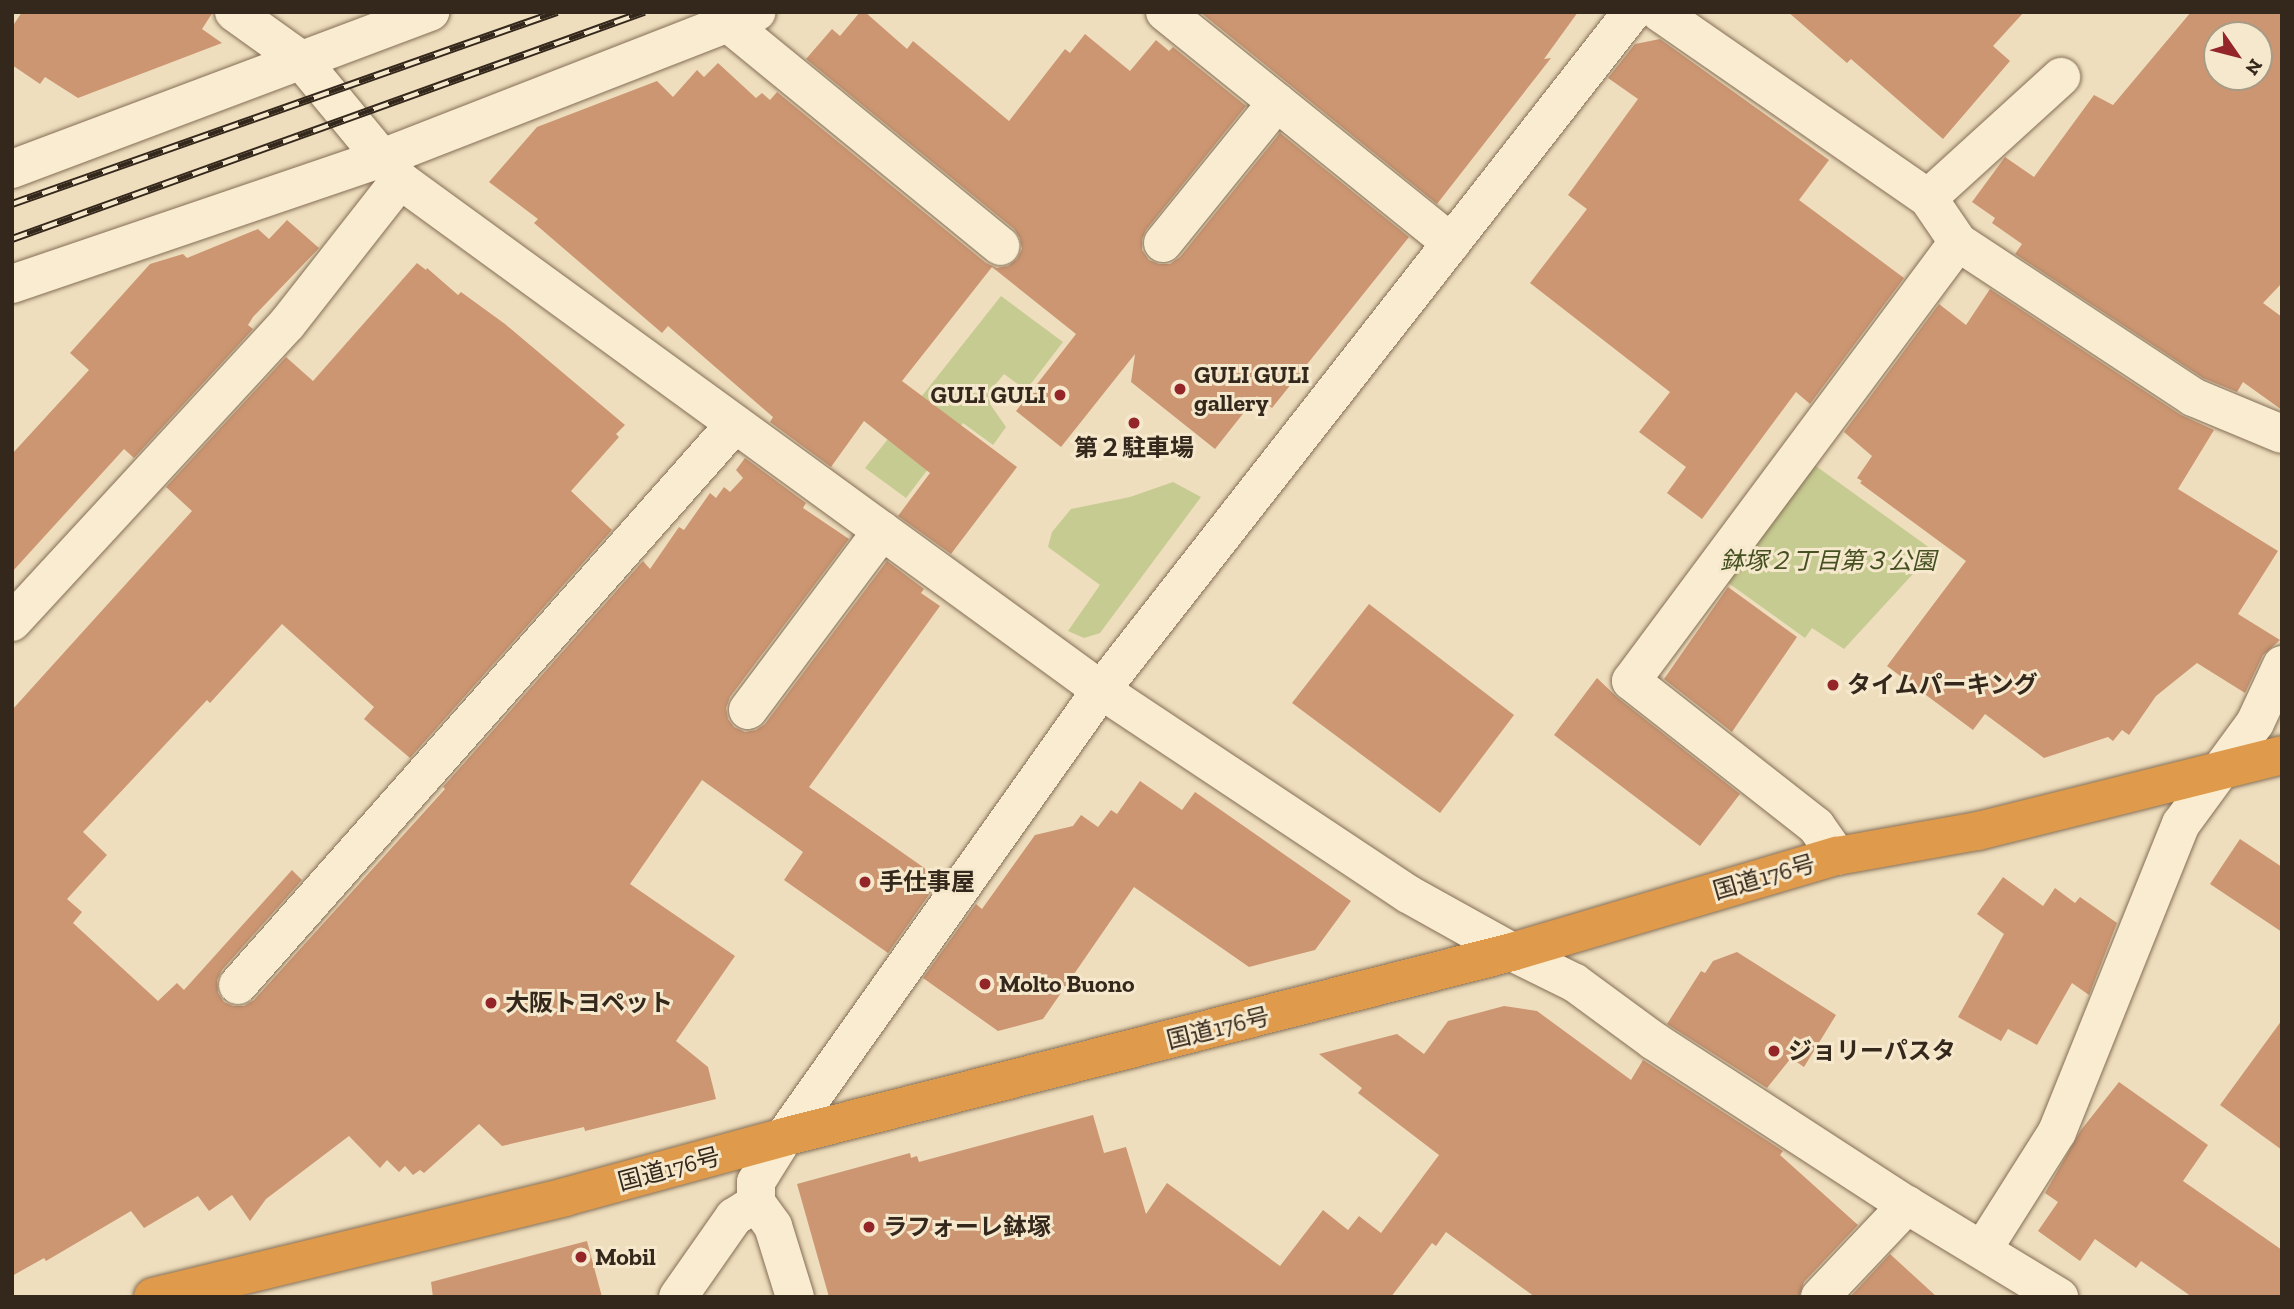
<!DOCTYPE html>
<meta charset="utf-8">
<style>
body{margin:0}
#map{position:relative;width:2294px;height:1309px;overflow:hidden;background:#eedebd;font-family:"Zilla Slab","Noto Sans JP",serif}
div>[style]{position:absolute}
.green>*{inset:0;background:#c6cb91}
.building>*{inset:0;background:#cc9672}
.roads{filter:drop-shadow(0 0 2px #856e56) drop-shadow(0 0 2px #856e56)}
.minor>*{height:38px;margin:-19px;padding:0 19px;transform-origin:19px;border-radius:19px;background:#f9ecd0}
.highway>*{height:38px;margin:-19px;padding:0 19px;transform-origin:19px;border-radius:19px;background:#df9b4b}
.rail>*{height:8px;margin-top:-4px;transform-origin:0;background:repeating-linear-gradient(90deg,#f5e8cc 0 16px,#34271b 0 32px);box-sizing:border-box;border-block:2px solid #34271b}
.dots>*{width:19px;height:19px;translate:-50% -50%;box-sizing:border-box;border:4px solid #f5e8cc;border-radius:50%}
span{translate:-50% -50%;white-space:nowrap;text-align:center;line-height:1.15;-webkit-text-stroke:6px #f5e8cc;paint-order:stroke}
.poi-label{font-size:24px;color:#34271b;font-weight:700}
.left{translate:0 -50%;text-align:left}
.right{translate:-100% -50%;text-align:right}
.park-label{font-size:24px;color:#465121;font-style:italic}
.street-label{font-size:24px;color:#34271b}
.frame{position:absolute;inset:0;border:14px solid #34271b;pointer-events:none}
.north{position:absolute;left:2203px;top:21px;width:70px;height:70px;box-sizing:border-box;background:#f5e8cc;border:2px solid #a89b85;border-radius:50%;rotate:125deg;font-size:19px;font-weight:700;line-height:28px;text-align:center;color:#34271b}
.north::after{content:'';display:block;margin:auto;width:24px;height:32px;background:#942629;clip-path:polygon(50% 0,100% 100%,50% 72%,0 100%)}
</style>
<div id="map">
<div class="green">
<i style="clip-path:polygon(1001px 296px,1063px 342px,1026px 390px,1004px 374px,991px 390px,990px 404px,1006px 427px,993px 445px,963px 423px,906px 498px,865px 468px)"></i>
<i style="clip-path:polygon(1813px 464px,1934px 551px,1844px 649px,1812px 628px,1805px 638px,1727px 582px)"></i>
<i style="clip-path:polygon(1173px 482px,1201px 497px,1100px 633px,1084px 638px,1068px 631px,1100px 585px,1048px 547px,1052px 532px,1071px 509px,1130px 497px)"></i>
</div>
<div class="building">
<i style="clip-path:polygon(22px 12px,213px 12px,202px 29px,222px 43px,78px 98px,45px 77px,40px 84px,12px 65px,12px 27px)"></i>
<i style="clip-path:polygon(860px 12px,865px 12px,907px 49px,913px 41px,1009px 121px,1065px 49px,1070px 53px,1085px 34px,1130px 71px,1156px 40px,1169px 51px,1173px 47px,1246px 106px,1146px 230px,1142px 239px,1142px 250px,1149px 260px,1159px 264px,1170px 264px,1180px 257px,1280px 133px,1409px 237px,1272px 408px,1257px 396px,1215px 449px,1131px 382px,1135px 354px,1061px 447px,1016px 411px,1076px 334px,992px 267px,902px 381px,1017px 467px,951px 554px,898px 516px,930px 473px,864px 421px,831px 467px,770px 422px,773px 417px,668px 326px,662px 333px,534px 223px,538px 219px,489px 182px,537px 127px,657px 81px,673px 97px,697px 70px,704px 77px,718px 63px,756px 98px,762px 93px,770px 100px,777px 92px,986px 263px,997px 268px,1008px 266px,1017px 259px,1022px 249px,1020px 238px,1014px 229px,806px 59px,832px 29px,840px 36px)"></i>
<i style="clip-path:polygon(1200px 12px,1578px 12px,1544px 59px,1551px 58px,1437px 204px)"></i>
<i style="clip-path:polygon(1788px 12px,2024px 12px,1993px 46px,2010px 61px,1943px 139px,1851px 59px,1847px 63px)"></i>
<i style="clip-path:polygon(evenodd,2191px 12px,2282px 12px,2282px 283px,2263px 303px,2282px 317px,2282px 410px,2243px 382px,2237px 392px,2203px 378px,2015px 254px,2022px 244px,1992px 223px,1995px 218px,1972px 202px,2005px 157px,2034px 177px,2094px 95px,2113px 105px,2191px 12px,2217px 35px,2259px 35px,2259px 77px,2217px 77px,2217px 35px)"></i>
<i style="clip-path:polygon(1660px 39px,1829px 160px,1799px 200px,1904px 278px,1810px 404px,1796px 392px,1702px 519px,1667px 493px,1686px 467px,1639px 432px,1670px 392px,1530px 283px,1587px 209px,1568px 195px,1638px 99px,1608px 78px,1635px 44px)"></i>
<i style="clip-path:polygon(287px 220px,319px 248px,253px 317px,248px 325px,253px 329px,134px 458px,124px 449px,12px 572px,12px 454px,89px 370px,70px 353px,150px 264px,183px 254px,187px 258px,258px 229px,269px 239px)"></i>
<i style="clip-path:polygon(417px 263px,426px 270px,427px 268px,458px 295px,461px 292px,505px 324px,625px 425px,616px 434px,619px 437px,571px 491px,612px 530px,410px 758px,364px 719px,374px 707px,282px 624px,210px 703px,207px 700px,83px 832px,107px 855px,67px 899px,82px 912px,73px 923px,158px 1001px,177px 983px,184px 990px,292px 870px,302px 880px,222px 970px,217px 980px,218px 993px,224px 1002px,233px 1006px,244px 1006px,254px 1000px,445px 789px,443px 787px,643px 561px,650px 569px,679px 527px,684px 530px,710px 493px,716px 498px,724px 487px,730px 492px,743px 478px,736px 470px,745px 458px,806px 503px,803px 508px,849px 539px,730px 697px,726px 708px,728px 719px,734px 727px,745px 732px,756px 730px,765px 724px,887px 561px,924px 589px,921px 593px,940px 606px,809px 787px,940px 879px,888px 953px,784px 880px,803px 852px,702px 780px,630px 884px,735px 956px,676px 1041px,708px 1067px,716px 1099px,585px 1131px,584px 1127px,502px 1146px,479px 1124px,424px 1173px,420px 1170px,413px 1175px,405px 1166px,399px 1172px,387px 1160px,380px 1168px,349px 1136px,266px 1199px,250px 1221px,232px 1195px,209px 1211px,198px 1196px,144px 1228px,131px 1211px,46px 1261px,44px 1258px,12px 1276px,12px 710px,192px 511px,166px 487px,286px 357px,313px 381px)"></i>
<i style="clip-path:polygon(1990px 289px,2181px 415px,2214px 430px,2178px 489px,2278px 551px,2238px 614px,2280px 640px,2263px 655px,2245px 693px,2197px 663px,2156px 696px,2129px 735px,2122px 730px,2113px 741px,2108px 737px,2044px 758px,1985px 714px,1973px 730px,1887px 666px,1966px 561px,1860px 483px,1862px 481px,1857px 478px,1872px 456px,1844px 432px,1939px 304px,1966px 325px)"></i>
<i style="clip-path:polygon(1728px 587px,1797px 637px,1732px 732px,1664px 679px)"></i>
<i style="clip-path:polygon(1369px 604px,1514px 715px,1440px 813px,1292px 703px)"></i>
<i style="clip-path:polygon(1597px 678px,1618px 698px,1740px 794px,1700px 846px,1554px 735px)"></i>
<i style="clip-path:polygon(1140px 781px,1182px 810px,1195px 792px,1351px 901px,1315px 950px,1249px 967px,1134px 887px,1043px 1019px,998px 1031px,923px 978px,976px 904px,982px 909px,1035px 835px,1073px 826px,1081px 815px,1098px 827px,1111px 810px,1117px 814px)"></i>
<i style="clip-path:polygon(2240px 839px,2282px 867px,2282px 932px,2210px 884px)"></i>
<i style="clip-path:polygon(2003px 877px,2043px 906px,2055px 888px,2075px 903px,2080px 897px,2117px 923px,2089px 995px,2072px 983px,2037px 1045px,2008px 1029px,2001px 1041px,1958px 1017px,2004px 934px,1977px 914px)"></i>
<i style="clip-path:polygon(1737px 952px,1836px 1015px,1804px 1067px,1791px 1058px,1767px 1088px,1667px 1024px,1701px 971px,1705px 973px,1713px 961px)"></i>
<i style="clip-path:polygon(1504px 1006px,1537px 1011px,1631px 1080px,1643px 1060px,1783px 1151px,1780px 1155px,1858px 1225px,1804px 1282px,1799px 1297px,1535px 1297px,1446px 1232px,1436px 1246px,1432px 1243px,1391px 1297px,829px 1297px,797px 1184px,910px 1153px,911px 1158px,917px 1156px,919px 1162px,1093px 1115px,1104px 1153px,1126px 1147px,1146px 1214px,1167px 1183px,1280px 1266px,1323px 1210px,1348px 1230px,1359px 1216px,1381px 1233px,1439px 1155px,1358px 1093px,1362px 1088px,1319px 1054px,1397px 1034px,1424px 1054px,1448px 1021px)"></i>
<i style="clip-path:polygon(2282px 1020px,2282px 1150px,2220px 1105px)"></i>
<i style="clip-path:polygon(2119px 1082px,2208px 1145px,2183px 1181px,2282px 1250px,2282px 1297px,2192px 1297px,2141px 1261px,2136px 1268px,2095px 1239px,2080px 1261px,2038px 1231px,2058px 1202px,2045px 1193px,2081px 1130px)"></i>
<i style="clip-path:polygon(587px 1241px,602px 1297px,433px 1297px,431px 1282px)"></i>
<i style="clip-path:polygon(1890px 1254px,1937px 1297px,1850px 1297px)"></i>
</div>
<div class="roads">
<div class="minor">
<i style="left:234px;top:12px;width:82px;rotate:35.6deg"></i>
<i style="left:301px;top:60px;width:156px;rotate:50.5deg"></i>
<i style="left:400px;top:180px;width:867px;rotate:36.04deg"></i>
<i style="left:1101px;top:690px;width:369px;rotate:33.6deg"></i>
<i style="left:1408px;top:894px;width:119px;rotate:29.1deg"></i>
<i style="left:1512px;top:952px;width:70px;rotate:26.2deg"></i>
<i style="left:1575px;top:983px;width:98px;rotate:36.3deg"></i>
<i style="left:1654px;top:1041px;width:302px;rotate:33deg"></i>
<i style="left:1907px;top:1205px;width:178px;rotate:31.2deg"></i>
<i style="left:1165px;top:12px;width:368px;rotate:38.9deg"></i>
<i style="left:1659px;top:12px;width:327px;rotate:34.7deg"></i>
<i style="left:1928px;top:198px;width:53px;rotate:55.7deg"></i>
<i style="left:1958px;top:242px;width:282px;rotate:33.4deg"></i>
<i style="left:2193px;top:397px;width:96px;rotate:22.6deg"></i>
<i style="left:728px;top:23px;width:352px;rotate:39.3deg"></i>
<i style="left:12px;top:169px;width:447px;rotate:-20.6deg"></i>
<i style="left:1928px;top:198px;width:180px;rotate:-42.3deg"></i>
<i style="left:1163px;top:243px;width:181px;rotate:-51deg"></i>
<i style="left:12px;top:284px;width:391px;rotate:-18.8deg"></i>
<i style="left:382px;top:158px;width:402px;rotate:-21.3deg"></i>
<i style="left:12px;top:622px;width:405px;rotate:-47.3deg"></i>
<i style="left:287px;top:324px;width:183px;rotate:-51.9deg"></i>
<i style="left:748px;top:710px;width:224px;rotate:-53.2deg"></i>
<i style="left:1837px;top:856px;width:37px;rotate:-125deg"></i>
<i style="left:1816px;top:826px;width:235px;rotate:-141.9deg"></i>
<i style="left:1631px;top:681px;width:547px;rotate:-53.32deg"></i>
<i style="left:238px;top:985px;width:749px;rotate:-48.46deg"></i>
<i style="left:1983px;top:1249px;width:138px;rotate:-57.7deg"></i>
<i style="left:2057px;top:1132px;width:332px;rotate:-68.1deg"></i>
<i style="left:2181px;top:824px;width:125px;rotate:-53.8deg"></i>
<i style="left:2255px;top:723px;width:64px;rotate:-65deg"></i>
<i style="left:678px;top:1297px;width:98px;rotate:-55deg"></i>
<i style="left:734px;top:1217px;width:26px;rotate:-32deg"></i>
<i style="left:795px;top:1297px;width:74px;rotate:-107.2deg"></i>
<i style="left:773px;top:1226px;width:29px;rotate:-126deg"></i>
<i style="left:756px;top:1203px;width:21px;rotate:-90deg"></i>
<i style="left:756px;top:1182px;width:53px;rotate:-58.1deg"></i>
<i style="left:784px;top:1137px;width:548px;rotate:-54.66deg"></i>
<i style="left:1101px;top:690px;width:861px;rotate:-51.93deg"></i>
<i style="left:1820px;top:1297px;width:127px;rotate:-46.6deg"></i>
</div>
<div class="highway">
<i style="left:153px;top:1297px;width:424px;rotate:-13.6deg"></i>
<i style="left:565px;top:1197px;width:227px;rotate:-15.3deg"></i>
<i style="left:784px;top:1137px;width:751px;rotate:-14.26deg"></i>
<i style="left:1512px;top:952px;width:339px;rotate:-16.5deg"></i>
<i style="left:1837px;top:856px;width:143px;rotate:-10.1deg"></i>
<i style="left:1978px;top:831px;width:313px;rotate:-14deg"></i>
</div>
</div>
<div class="rail">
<i style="left:12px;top:204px;width:578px;rotate:-19.41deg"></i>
<i style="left:12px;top:239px;width:672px;rotate:-19.76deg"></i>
</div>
<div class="dots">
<i style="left:1180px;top:389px;background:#942629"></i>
<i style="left:1060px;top:395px;background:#942629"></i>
<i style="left:1134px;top:423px;background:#942629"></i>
<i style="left:1833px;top:685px;background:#942629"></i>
<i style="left:865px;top:882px;background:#942629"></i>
<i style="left:985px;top:984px;background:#942629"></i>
<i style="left:491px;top:1003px;background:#942629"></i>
<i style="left:1774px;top:1051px;background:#942629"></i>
<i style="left:869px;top:1227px;background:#942629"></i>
<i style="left:581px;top:1257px;background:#942629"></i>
</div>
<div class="poi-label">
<span class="left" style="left:1194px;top:389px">GULI GULI<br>gallery</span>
<span class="right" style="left:1046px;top:395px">GULI GULI</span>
<span style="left:1134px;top:448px">第２駐車場</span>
<span class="left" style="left:1847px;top:685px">タイムパーキング</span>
<span class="left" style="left:879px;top:882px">手仕事屋</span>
<span class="left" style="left:999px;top:984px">Molto Buono</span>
<span class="left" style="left:505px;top:1003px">大阪トヨペット</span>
<span class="left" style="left:1788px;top:1051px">ジョリーパスタ</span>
<span class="left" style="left:883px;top:1227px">ラフォーレ鉢塚</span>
<span class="left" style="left:595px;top:1257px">Mobil</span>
</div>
<div class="park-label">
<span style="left:1828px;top:561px">鉢塚２丁目第３公園</span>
</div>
<div class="street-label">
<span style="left:1764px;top:877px;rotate:-16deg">国道176号</span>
<span style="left:1218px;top:1028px;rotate:-14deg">国道176号</span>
<span style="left:669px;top:1169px;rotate:-15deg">国道176号</span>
</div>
<div class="frame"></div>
<div class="north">N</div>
</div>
